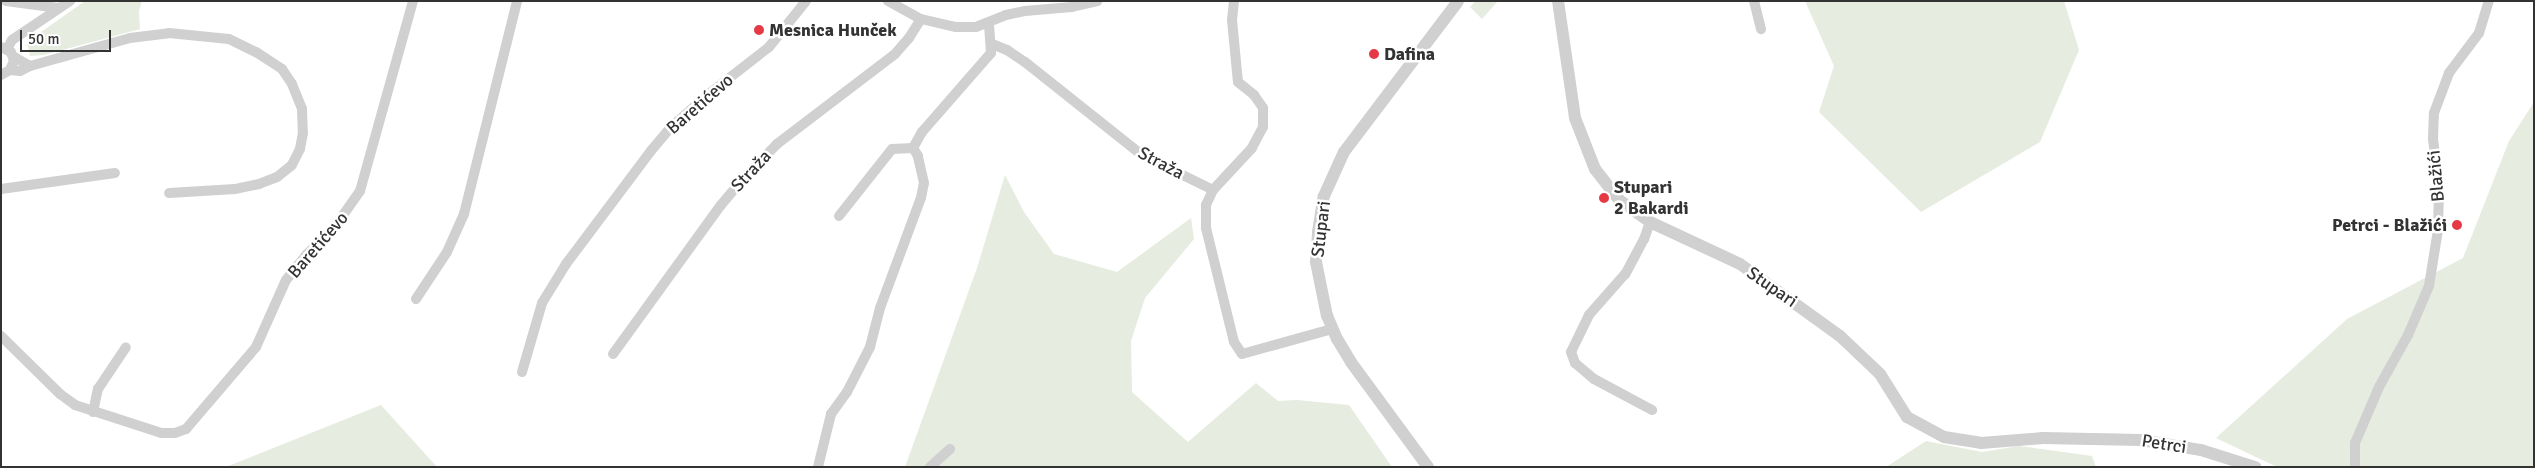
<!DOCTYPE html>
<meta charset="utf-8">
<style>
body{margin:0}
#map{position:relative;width:2535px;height:468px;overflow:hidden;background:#fff;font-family:Signika,sans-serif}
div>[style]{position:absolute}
.green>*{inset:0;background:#e6ecdf}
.minor>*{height:10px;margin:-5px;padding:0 5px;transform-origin:5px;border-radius:5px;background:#d0d0d0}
.tertiary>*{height:12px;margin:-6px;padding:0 6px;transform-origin:6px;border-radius:6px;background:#d0d0d0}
.dots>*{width:14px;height:14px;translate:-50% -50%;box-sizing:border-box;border:2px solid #fff;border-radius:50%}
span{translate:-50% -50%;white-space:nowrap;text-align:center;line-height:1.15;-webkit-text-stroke:5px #fff;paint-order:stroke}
.poi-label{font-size:18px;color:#333;font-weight:700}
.left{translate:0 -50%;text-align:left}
.right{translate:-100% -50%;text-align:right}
.street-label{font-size:18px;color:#333}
.frame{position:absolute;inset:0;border:2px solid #333;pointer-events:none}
.scale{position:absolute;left:20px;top:30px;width:91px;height:22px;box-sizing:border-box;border:2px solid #333;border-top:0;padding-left:6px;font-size:15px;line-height:18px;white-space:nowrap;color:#333;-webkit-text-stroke:4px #fff;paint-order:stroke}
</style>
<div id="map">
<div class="green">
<i style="clip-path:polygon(85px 1px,142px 1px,139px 11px,140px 29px,44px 55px,30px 56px,27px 42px)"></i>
<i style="clip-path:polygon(1475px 1px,1498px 1px,1482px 19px,1470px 7px)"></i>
<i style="clip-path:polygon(2064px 1px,2079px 50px,2040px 142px,1921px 212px,1819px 112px,1834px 66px,1805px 1px)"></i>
<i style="clip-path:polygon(2534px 102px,2534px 467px,2277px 467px,2216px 438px,2347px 319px,2463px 258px,2509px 141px)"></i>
<i style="clip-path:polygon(1005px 175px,1024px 212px,1054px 254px,1117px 272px,1191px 218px,1194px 239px,1145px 298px,1131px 341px,1132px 392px,1188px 442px,1256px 383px,1278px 401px,1297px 400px,1349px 405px,1392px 467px,905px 467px,977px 268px)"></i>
<i style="clip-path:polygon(381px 405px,437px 467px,226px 467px)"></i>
<i style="clip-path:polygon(1926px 441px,1982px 452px,2019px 446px,2092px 456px,2096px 467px,1886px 467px)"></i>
</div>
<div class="minor">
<i style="left:6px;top:1px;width:53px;rotate:7.5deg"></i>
<i style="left:888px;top:1px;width:38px;rotate:29deg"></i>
<i style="left:921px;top:19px;width:36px;rotate:13deg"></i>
<i style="left:956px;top:27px;width:20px"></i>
<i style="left:976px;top:27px;width:32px;rotate:-22deg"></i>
<i style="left:1006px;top:15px;width:19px;rotate:-12deg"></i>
<i style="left:1025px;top:11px;width:47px;rotate:-4.9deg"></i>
<i style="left:1072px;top:7px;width:26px;rotate:-13deg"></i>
<i style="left:1234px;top:1px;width:19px;rotate:96deg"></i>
<i style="left:1232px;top:20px;width:62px;rotate:84.5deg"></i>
<i style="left:1238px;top:82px;width:21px;rotate:39deg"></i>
<i style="left:1254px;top:95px;width:16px;rotate:55deg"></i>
<i style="left:1263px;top:108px;width:19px;rotate:90deg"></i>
<i style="left:1263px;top:127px;width:24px;rotate:118deg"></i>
<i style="left:1252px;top:148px;width:57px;rotate:132.9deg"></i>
<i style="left:1213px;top:190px;width:17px;rotate:115deg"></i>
<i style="left:1206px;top:205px;width:23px;rotate:90deg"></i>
<i style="left:1206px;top:228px;width:117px;rotate:76.2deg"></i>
<i style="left:1234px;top:342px;width:14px;rotate:56deg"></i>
<i style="left:1242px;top:354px;width:93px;rotate:-15.5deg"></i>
<i style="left:1754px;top:1px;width:29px;rotate:76deg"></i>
<i style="left:992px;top:44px;width:16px;rotate:22deg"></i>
<i style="left:1007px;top:50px;width:22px;rotate:34deg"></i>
<i style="left:1025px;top:62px;width:149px;rotate:38.5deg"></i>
<i style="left:1142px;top:155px;width:79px;rotate:26.2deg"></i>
<i style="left:1px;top:47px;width:11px;rotate:27deg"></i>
<i style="left:11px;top:52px;width:9px;rotate:72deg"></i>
<i style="left:14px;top:61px;width:10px;rotate:114deg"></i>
<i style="left:10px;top:70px;width:10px;rotate:151deg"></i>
<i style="left:7px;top:49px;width:10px;rotate:-61deg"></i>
<i style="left:12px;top:40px;width:70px;rotate:-33.9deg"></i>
<i style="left:30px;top:66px;width:104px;rotate:-15.6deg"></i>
<i style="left:130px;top:38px;width:39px;rotate:-7deg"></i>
<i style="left:169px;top:33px;width:60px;rotate:5.7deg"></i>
<i style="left:229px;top:39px;width:30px;rotate:26deg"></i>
<i style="left:256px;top:52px;width:31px;rotate:33deg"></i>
<i style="left:282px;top:69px;width:18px;rotate:56deg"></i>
<i style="left:292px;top:84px;width:27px;rotate:68deg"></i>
<i style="left:302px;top:109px;width:24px;rotate:88deg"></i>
<i style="left:303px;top:133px;width:16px;rotate:101deg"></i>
<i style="left:300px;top:149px;width:18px;rotate:117deg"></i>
<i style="left:292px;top:165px;width:19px;rotate:141deg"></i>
<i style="left:277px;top:177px;width:19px;rotate:159deg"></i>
<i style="left:259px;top:184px;width:25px;rotate:168deg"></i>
<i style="left:235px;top:189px;width:66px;rotate:176.5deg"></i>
<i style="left:10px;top:70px;width:10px;rotate:6deg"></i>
<i style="left:20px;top:71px;width:11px;rotate:-27deg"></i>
<i style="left:30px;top:66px;width:20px;rotate:-150deg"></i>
<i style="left:913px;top:148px;width:18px;rotate:-61deg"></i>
<i style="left:922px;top:132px;width:105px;rotate:-48.9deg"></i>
<i style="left:991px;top:53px;width:29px;rotate:-94deg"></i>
<i style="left:1px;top:189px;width:115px;rotate:-8deg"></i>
<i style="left:839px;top:216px;width:85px;rotate:-51.7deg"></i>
<i style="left:892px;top:149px;width:21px;rotate:-3deg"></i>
<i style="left:1650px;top:222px;width:18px;rotate:109deg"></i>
<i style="left:1644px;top:239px;width:40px;rotate:118deg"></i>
<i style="left:1625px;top:274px;width:55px;rotate:131.3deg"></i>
<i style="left:1589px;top:315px;width:41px;rotate:115.9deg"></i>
<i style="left:1571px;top:352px;width:12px;rotate:70deg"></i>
<i style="left:1575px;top:363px;width:25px;rotate:40deg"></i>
<i style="left:1594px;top:379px;width:66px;rotate:28.1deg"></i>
<i style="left:416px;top:299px;width:56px;rotate:-56.6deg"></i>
<i style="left:447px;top:252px;width:42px;rotate:-65.9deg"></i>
<i style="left:464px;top:214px;width:219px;rotate:-76deg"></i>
<i style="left:1px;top:336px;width:83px;rotate:44.5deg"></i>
<i style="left:60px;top:394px;width:19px;rotate:36deg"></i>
<i style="left:75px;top:405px;width:90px;rotate:18deg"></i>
<i style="left:161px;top:433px;width:14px"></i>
<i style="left:175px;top:433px;width:12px;rotate:-20deg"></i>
<i style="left:186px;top:429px;width:108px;rotate:-49.5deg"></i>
<i style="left:256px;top:347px;width:73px;rotate:-65.9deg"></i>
<i style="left:286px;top:280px;width:32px;rotate:-51deg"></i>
<i style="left:306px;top:255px;width:39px;rotate:-44deg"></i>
<i style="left:334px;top:228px;width:45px;rotate:-54.9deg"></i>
<i style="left:360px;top:191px;width:197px;rotate:-74.4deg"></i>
<i style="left:613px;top:354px;width:184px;rotate:-54.1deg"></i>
<i style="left:721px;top:205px;width:31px;rotate:-50deg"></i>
<i style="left:741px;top:181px;width:52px;rotate:-45.8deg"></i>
<i style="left:777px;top:144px;width:148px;rotate:-37.3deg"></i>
<i style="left:895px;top:54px;width:21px;rotate:-49deg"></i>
<i style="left:909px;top:38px;width:22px;rotate:-58deg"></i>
<i style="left:522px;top:372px;width:72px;rotate:-73.8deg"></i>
<i style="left:542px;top:303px;width:46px;rotate:-58.4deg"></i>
<i style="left:566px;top:264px;width:140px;rotate:-53.1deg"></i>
<i style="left:650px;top:152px;width:33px;rotate:-50deg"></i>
<i style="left:671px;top:127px;width:52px;rotate:-41.1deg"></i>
<i style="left:710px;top:93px;width:75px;rotate:-37.9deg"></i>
<i style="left:769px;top:47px;width:59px;rotate:-51.2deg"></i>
<i style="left:93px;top:412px;width:24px;rotate:-78deg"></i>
<i style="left:98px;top:389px;width:50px;rotate:-56.3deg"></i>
<i style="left:818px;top:467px;width:55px;rotate:-76.2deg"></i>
<i style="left:831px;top:414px;width:27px;rotate:-54deg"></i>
<i style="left:847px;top:392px;width:51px;rotate:-62.9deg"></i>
<i style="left:870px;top:347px;width:40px;rotate:-75.6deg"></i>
<i style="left:880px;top:308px;width:117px;rotate:-69.6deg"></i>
<i style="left:921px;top:198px;width:15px;rotate:-79deg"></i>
<i style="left:924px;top:183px;width:28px;rotate:-103deg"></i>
<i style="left:918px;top:156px;width:9px;rotate:-122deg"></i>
<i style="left:930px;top:467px;width:27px;rotate:-42deg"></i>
<i style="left:2355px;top:467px;width:24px;rotate:-90deg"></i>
<i style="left:2355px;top:443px;width:61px;rotate:-66.8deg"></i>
<i style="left:2379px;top:387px;width:60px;rotate:-60.9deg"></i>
<i style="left:2408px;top:335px;width:53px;rotate:-66.8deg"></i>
<i style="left:2429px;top:286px;width:57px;rotate:-80.9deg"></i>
<i style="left:2438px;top:230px;width:41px;rotate:-88.6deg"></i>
<i style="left:2439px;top:189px;width:50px;rotate:-96.8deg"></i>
<i style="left:2433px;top:139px;width:26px;rotate:-88deg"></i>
<i style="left:2434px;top:113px;width:43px;rotate:-69.4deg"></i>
<i style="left:2449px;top:73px;width:50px;rotate:-53.1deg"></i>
<i style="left:2479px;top:33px;width:34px;rotate:-73deg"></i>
</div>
<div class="tertiary">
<i style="left:1558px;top:1px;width:118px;rotate:81.7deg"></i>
<i style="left:1575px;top:118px;width:55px;rotate:68.6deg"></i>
<i style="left:1595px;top:169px;width:39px;rotate:52deg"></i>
<i style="left:1619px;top:200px;width:38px;rotate:35deg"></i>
<i style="left:1650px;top:222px;width:99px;rotate:25deg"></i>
<i style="left:1740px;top:264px;width:123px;rotate:35.8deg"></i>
<i style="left:1840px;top:336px;width:55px;rotate:43.5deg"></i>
<i style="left:1880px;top:374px;width:51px;rotate:57.9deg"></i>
<i style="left:1907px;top:417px;width:42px;rotate:28.4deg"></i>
<i style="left:1944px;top:437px;width:37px;rotate:9deg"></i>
<i style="left:1981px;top:443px;width:62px;rotate:-4.6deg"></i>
<i style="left:2043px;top:438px;width:98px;rotate:1.2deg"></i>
<i style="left:2141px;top:440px;width:61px;rotate:9.5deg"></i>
<i style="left:2201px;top:450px;width:57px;rotate:17.5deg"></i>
<i style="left:1428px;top:467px;width:130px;rotate:-126.3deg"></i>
<i style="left:1351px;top:362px;width:27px;rotate:-121deg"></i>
<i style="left:1337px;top:339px;width:25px;rotate:-113deg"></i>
<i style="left:1327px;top:316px;width:55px;rotate:-101.5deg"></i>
<i style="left:1316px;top:262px;width:30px;rotate:-86deg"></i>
<i style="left:1318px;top:232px;width:36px;rotate:-81deg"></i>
<i style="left:1324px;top:196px;width:48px;rotate:-65.6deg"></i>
<i style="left:1344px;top:152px;width:189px;rotate:-52.9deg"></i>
</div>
<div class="dots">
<i style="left:759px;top:30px;background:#e63946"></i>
<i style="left:1374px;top:54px;background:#e63946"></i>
<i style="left:1604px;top:198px;background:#e63946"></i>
<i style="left:2457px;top:225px;background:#e63946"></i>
</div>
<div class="poi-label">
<span class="left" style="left:769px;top:30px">Mesnica Hunček</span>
<span class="left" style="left:1384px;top:54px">Dafina</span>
<span class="left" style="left:1614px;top:198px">Stupari<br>2 Bakardi</span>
<span class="right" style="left:2447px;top:225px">Petrci - Blažići</span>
</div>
<div class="street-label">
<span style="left:700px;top:104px;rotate:-41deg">Baretićevo</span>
<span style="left:1161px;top:163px;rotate:28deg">Straža</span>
<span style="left:751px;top:171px;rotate:-47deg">Straža</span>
<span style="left:2436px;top:176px;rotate:-95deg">Blažići</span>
<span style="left:1321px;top:229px;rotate:-83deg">Stupari</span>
<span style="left:318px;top:245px;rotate:-49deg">Baretićevo</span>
<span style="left:1772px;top:287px;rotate:35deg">Stupari</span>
<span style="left:2164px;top:444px;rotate:9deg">Petrci</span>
</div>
<div class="frame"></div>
<div class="scale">50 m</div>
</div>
